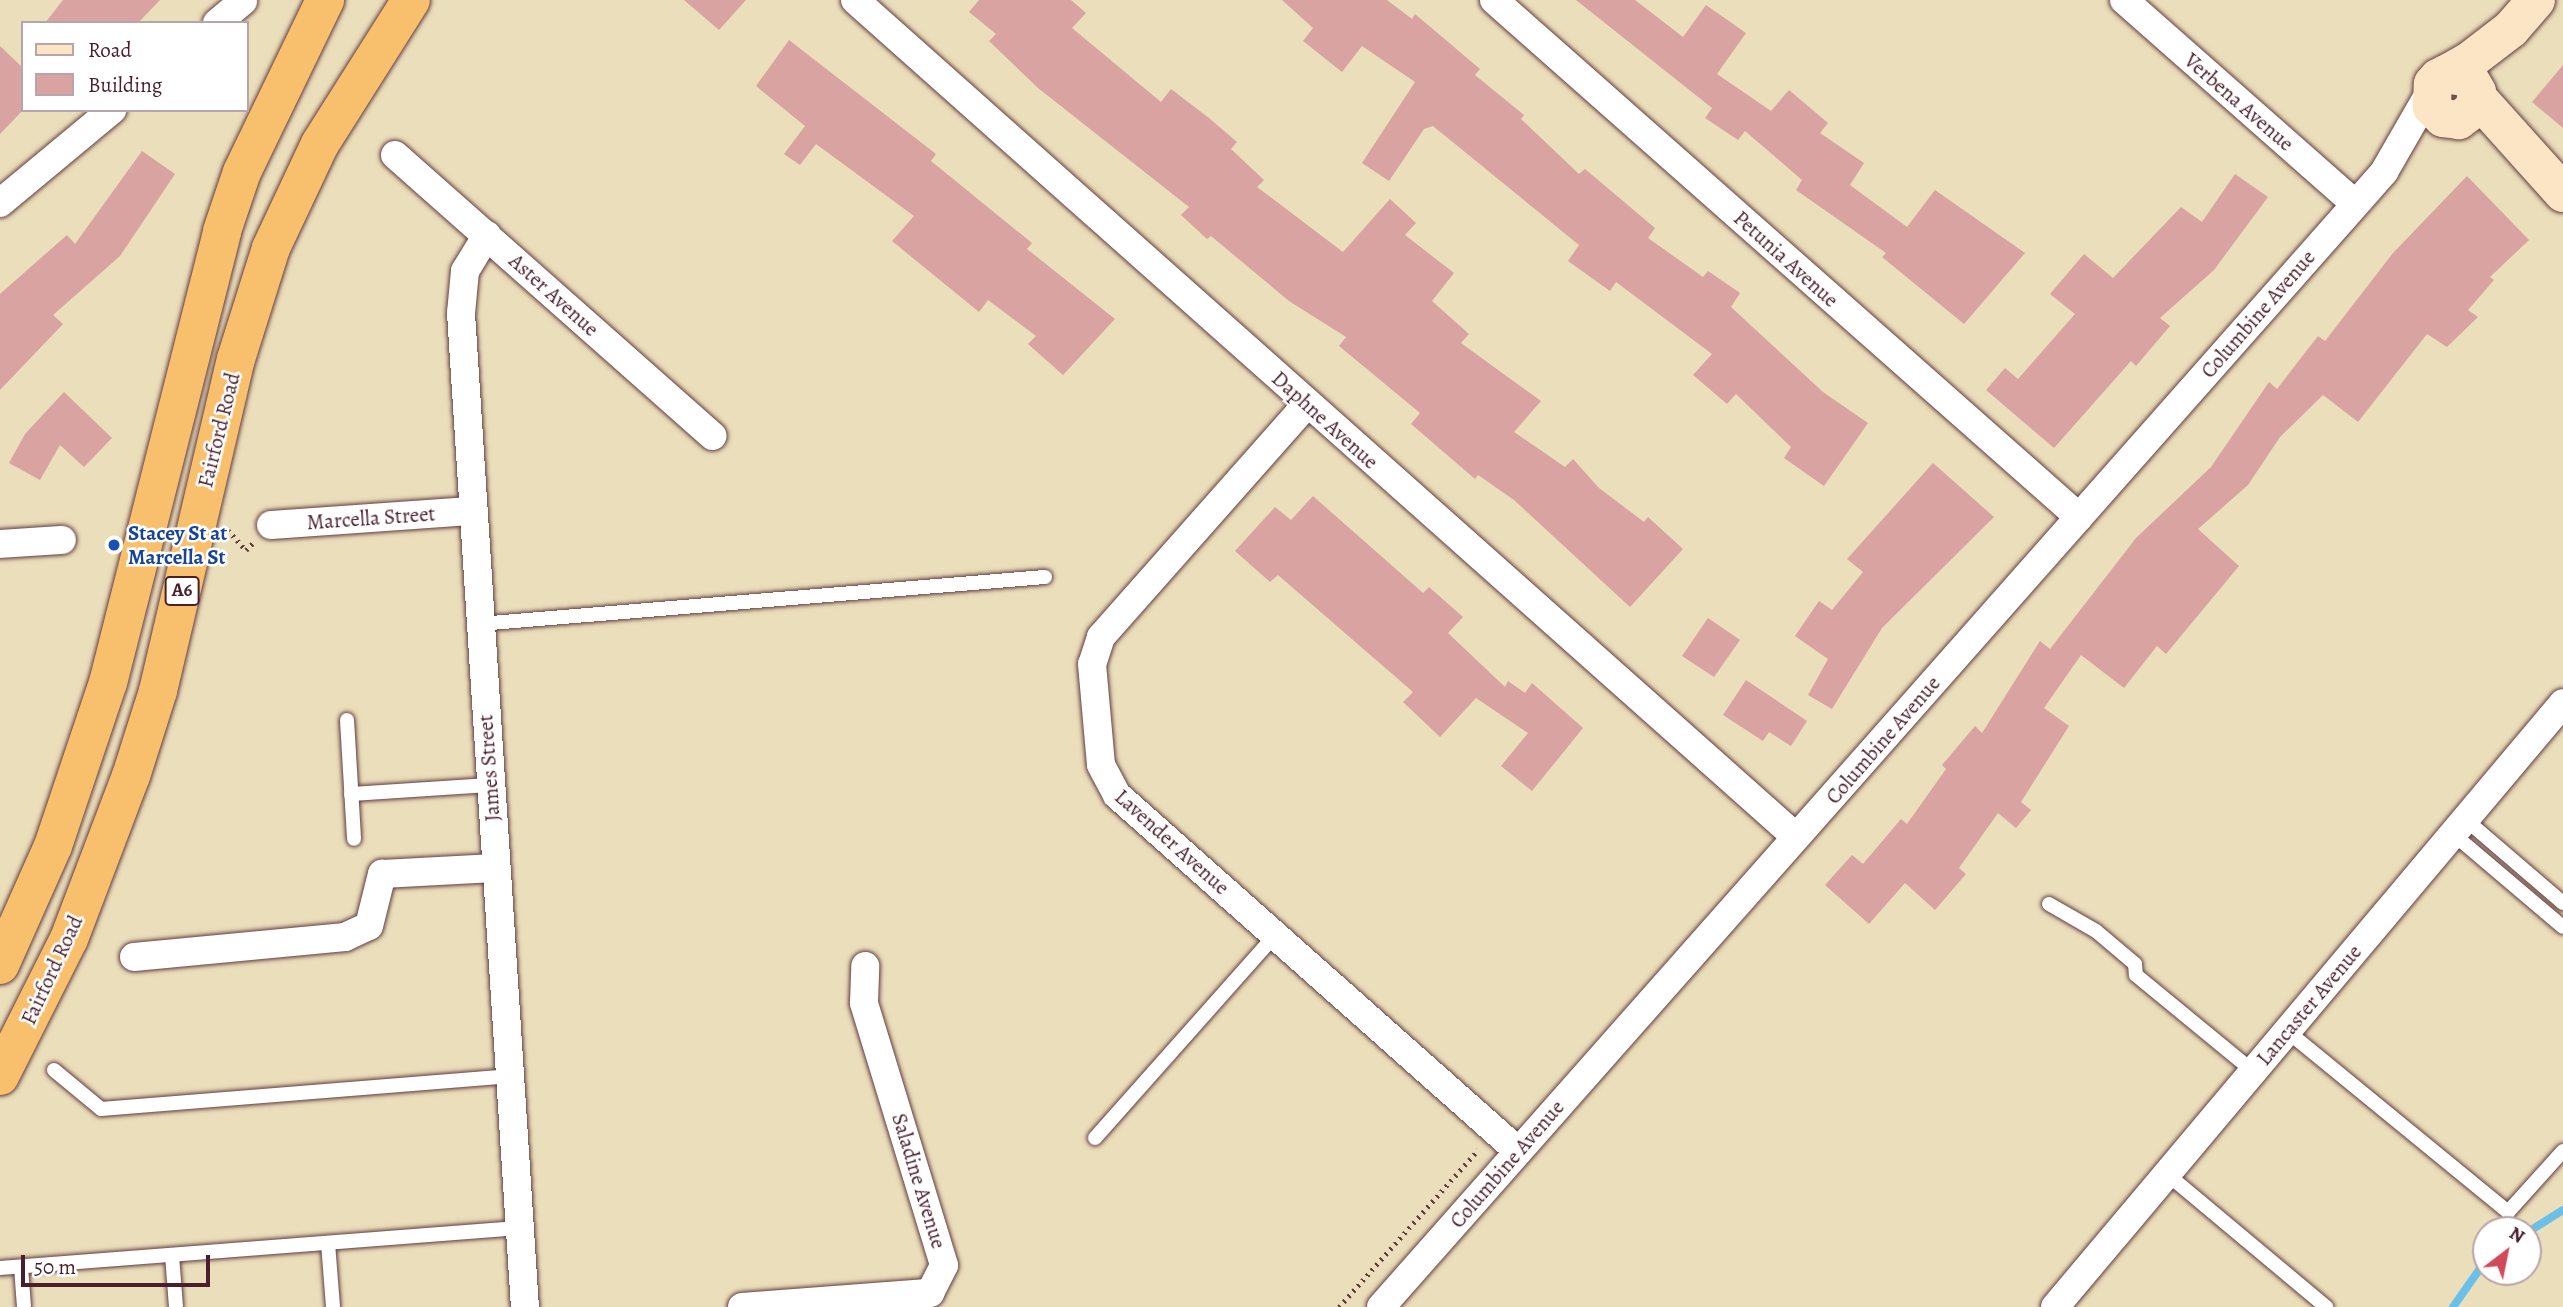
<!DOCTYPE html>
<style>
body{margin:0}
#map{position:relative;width:2563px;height:1307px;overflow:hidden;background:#ebdeba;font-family:Alegreya,serif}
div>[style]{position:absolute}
.stream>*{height:8px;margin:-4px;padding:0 4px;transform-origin:4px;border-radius:4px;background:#6ac0e7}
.building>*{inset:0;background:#d9a3a1}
.path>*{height:4.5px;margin-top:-2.25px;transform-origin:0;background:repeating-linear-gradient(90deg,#623c40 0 2px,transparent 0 7px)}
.roads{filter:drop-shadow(0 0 2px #623c40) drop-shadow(0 0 2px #623c40)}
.lane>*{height:14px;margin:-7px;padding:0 7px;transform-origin:7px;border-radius:7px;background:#fff}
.street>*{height:28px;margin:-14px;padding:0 14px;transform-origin:14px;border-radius:14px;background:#fff}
.secondary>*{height:38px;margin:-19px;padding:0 19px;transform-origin:19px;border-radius:19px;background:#fce5c4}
.highway>*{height:38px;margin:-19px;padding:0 19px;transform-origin:19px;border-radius:19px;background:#f8bf6c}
.dots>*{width:19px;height:19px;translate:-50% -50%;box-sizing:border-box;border:4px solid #fff;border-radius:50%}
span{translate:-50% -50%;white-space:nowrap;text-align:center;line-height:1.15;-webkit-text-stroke:5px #fff;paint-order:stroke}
.shield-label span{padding:2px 5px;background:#fff;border:2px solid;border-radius:5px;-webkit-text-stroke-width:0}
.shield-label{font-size:19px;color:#4a1f2b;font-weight:700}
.street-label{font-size:21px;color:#4a1f2b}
.transit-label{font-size:21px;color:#164399;font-weight:700}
.left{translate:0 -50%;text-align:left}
.legend{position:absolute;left:21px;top:21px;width:228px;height:91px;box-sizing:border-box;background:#fff;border:2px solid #b7a5aa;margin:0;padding:9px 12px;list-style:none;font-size:21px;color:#4a1f2b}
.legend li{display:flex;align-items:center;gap:14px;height:35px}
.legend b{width:35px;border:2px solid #b7a5aa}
.north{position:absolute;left:2472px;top:1216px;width:70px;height:70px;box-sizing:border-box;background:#fff;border:2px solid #b7a5aa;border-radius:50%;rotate:32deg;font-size:19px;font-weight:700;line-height:28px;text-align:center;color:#4a1f2b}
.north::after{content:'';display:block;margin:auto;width:24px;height:32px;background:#d1495b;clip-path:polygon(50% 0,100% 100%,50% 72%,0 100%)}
.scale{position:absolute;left:21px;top:1255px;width:189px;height:32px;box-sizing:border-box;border:4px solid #4a1f2b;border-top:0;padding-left:9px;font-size:21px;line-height:24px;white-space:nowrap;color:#4a1f2b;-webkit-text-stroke:5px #fff;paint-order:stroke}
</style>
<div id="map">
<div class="stream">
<i style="left:2528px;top:1232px;width:41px;rotate:-32.2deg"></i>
<i style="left:2453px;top:1307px;width:57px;rotate:-54.9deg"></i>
</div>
<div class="building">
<i style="clip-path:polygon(63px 0,160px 0,138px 23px,45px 23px)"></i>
<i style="clip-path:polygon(684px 0,746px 0,719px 30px)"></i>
<i style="clip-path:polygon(979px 0,1071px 0,1086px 13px,1072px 28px,1161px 102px,1171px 89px,1209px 118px,1237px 142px,1231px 149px,1264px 180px,1257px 187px,1343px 252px,1390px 199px,1416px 223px,1405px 235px,1454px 273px,1432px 301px,1469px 334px,1461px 343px,1541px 401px,1514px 432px,1565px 467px,1573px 459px,1599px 488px,1644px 522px,1648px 517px,1683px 549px,1630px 607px,1514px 500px,1478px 475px,1475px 479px,1411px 424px,1420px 413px,1339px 346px,1346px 337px,1289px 301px,1211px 236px,1207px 239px,1181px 215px,1189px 207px,1038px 88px,989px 41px,996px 34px,969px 12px)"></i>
<i style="clip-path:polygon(1282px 0,1387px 0,1412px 19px,1415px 14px,1480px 69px,1475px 75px,1524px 115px,1521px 119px,1579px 174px,1585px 169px,1655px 228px,1648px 238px,1703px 277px,1708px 271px,1740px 293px,1731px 307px,1823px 392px,1868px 423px,1824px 486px,1784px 458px,1791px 447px,1736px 394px,1727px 404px,1693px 375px,1712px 354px,1616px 282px,1610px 291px,1568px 261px,1579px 245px,1433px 126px,1424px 129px,1389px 181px,1362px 163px,1415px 82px,1362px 46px,1342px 72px,1303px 41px,1313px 28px)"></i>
<i style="clip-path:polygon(1576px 0,1635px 0,1683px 37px,1706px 5px,1746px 33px,1717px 74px,1771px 111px,1789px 90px,1828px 123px,1820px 133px,1864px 163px,1850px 185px,1907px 227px,1935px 190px,2025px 253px,1964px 324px,1882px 257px,1886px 253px,1796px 190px,1802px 180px,1745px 131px,1738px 140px,1705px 118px,1712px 108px)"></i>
<i style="clip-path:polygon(789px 40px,936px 154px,931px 161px,1032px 243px,1027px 249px,1115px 319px,1063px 375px,1028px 344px,1036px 336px,988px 300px,979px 312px,892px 241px,914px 216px,816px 144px,800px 165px,784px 154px,805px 126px,756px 86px)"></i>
<i style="clip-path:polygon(0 46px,23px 68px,23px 110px,0 134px)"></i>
<i style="clip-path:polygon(2563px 65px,2563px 128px,2532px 102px)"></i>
<i style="clip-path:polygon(142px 151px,175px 174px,120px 256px,53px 315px,63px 324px,0 390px,0 294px,67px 235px,75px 244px)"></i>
<i style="clip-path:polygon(2235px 174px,2268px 197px,2214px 270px,2160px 318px,2170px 326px,2136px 366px,2131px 361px,2054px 448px,1986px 390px,2005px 368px,2018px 379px,2075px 314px,2050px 294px,2084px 254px,2113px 278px,2181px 207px,2202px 222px)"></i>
<i style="clip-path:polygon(2467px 176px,2529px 240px,2490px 277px,2494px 280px,2468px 310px,2478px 317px,2447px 347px,2427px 334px,2358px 422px,2323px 395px,2280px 437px,2248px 485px,2198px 529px,2239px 566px,2166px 654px,2157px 646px,2124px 688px,2081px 655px,2044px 708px,2069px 726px,2021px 802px,2031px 810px,2016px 828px,1998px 813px,1959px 868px,1966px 874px,1935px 910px,1905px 883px,1869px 924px,1825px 885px,1852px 855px,1863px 864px,1901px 819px,1907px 824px,1946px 769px,1942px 765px,1975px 726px,1982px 733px,2040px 641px,2050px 649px,2136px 538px,2211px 467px,2269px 382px,2277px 389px,2318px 336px,2325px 341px,2393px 253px)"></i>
<i style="clip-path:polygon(64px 392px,112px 438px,84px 467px,60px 445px,40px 480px,9px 463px,25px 434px)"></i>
<i style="clip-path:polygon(1933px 463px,1994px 517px,1882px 628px,1832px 709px,1808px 695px,1828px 659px,1795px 636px,1819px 601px,1832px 610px,1863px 572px,1847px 559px)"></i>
<i style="clip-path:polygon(1313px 496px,1423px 593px,1429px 587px,1463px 617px,1448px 633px,1505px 687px,1508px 681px,1525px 693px,1532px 683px,1583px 728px,1532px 791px,1501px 766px,1528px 733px,1476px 698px,1440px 737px,1403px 702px,1413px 692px,1278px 575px,1270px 582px,1235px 551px,1275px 507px,1291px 520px)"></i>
<i style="clip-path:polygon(1708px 618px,1740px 640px,1714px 677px,1682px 656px)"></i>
<i style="clip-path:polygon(1746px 680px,1807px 721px,1791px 746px,1769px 732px,1763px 741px,1723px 715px)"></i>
</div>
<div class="path">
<i style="left:228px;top:530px;width:27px;rotate:48deg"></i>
<i style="left:246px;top:550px;width:10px;rotate:-45deg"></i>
<i style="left:1339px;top:1307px;width:210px;rotate:-48.5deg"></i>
</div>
<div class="roads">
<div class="lane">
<i style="left:479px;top:624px;width:568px;rotate:-4.75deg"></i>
<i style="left:347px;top:720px;width:119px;rotate:86.6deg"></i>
<i style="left:351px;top:794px;width:139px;rotate:-3.7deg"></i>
<i style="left:2465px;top:819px;width:129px;rotate:40.6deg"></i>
<i style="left:2452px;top:833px;width:145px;rotate:40.3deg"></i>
<i style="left:2049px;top:904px;width:54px;rotate:29.9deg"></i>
<i style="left:2096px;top:931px;width:51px;rotate:40.2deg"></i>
<i style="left:2135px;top:964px;width:11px;rotate:85deg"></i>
<i style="left:2136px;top:975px;width:151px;rotate:39.4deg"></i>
<i style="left:2287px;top:1031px;width:286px;rotate:39.3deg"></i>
<i style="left:2508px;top:1212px;width:82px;rotate:-48deg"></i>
<i style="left:54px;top:1070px;width:61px;rotate:39.7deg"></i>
<i style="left:101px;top:1109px;width:409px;rotate:-4.6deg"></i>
<i style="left:1095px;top:1138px;width:271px;rotate:-48.4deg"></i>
<i style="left:2166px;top:1173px;width:209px;rotate:39.9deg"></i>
<i style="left:328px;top:1243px;width:64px;rotate:85.5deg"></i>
<i style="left:172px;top:1255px;width:52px;rotate:85.6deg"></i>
<i style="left:21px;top:1267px;width:40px;rotate:85.7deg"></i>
<i style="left:0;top:1268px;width:521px;rotate:-4.41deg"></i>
</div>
<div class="street">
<i style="left:855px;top:0;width:1259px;rotate:41.65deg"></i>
<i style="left:1494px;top:0;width:781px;rotate:41.47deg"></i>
<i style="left:2124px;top:0;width:308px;rotate:41.4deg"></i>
<i style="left:217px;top:23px;width:34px;rotate:-40deg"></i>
<i style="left:395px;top:155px;width:424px;rotate:41.5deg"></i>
<i style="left:0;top:203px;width:146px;rotate:-39.7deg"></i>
<i style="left:487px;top:235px;width:42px;rotate:121.4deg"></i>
<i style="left:465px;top:271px;width:42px;rotate:95.4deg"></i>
<i style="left:461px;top:313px;width:996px;rotate:86.32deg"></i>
<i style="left:1307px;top:404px;width:311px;rotate:131.5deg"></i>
<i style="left:1101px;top:637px;width:28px;rotate:108deg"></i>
<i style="left:1092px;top:664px;width:101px;rotate:84.9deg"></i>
<i style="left:1101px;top:765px;width:34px;rotate:62deg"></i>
<i style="left:1117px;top:795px;width:536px;rotate:41.6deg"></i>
<i style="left:271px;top:525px;width:200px;rotate:-4deg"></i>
<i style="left:0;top:544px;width:62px;rotate:-3.7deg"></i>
<i style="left:134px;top:957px;width:212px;rotate:-5.4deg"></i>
<i style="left:345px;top:937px;width:26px;rotate:-25deg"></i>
<i style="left:369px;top:926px;width:54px;rotate:-76deg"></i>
<i style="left:382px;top:874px;width:113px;rotate:-3deg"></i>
<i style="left:742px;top:1307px;width:189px;rotate:-4.3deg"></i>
<i style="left:930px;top:1293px;width:31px;rotate:-63deg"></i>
<i style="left:944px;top:1265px;width:274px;rotate:-107deg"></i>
<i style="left:864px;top:1003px;width:37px;rotate:-88deg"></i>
<i style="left:1381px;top:1307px;width:1515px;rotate:-48.53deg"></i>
<i style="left:2384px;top:172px;width:92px;rotate:-60.1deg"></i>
<i style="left:2055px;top:1307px;width:789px;rotate:-49.93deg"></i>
</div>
<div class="secondary">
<i style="left:2446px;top:74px;width:23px;rotate:10deg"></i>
<i style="left:2469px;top:78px;width:16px;rotate:60deg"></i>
<i style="left:2477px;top:92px;width:17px;rotate:100deg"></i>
<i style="left:2474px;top:109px;width:19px;rotate:144deg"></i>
<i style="left:2459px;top:120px;width:16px;rotate:-173deg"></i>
<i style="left:2443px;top:118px;width:16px;rotate:-135deg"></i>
<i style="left:2432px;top:107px;width:23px;rotate:-88deg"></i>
<i style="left:2433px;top:84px;width:8px;rotate:-50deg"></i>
<i style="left:2438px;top:78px;width:9px;rotate:-27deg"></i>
<i style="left:2446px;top:74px;width:25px;rotate:-29deg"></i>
<i style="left:2468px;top:62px;width:54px;rotate:-37.5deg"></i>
<i style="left:2511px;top:29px;width:38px;rotate:-49deg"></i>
<i style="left:2477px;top:97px;width:129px;rotate:48.1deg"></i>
</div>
<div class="highway">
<i style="left:0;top:965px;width:130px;rotate:-66deg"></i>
<i style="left:53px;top:846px;width:172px;rotate:-71.4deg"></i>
<i style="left:108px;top:683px;width:466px;rotate:-75.8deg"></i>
<i style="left:222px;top:231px;width:62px;rotate:-71.3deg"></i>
<i style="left:242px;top:172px;width:191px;rotate:-64.2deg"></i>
<i style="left:0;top:1076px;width:153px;rotate:-63.3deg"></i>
<i style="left:69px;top:939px;width:174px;rotate:-69.2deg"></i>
<i style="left:131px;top:776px;width:89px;rotate:-72.4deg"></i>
<i style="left:158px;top:691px;width:341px;rotate:-76.8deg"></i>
<i style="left:236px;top:359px;width:116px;rotate:-72.5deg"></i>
<i style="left:271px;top:248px;width:115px;rotate:-64.8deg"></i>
<i style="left:320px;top:144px;width:170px;rotate:-57.7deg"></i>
</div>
</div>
<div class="dots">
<i style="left:114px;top:545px;background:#1a4fb4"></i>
</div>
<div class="shield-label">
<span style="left:182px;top:591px">A6</span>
</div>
<div class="street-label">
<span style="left:2239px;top:102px;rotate:41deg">Verbena Avenue</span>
<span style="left:1786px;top:259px;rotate:42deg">Petunia Avenue</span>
<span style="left:554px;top:295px;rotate:42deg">Aster Avenue</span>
<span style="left:2258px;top:314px;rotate:-49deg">Columbine Avenue</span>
<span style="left:1325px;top:420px;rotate:42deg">Daphne Avenue</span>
<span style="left:219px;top:430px;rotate:-76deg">Fairford Road</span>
<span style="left:371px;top:518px;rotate:-4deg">Marcella Street</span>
<span style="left:1883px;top:740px;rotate:-49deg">Columbine Avenue</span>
<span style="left:489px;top:768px;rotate:-94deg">James Street</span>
<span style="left:1172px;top:842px;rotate:42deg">Lavender Avenue</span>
<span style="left:52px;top:970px;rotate:-65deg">Fairford Road</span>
<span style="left:2309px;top:1005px;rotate:-50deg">Lancaster Avenue</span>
<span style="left:1507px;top:1164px;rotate:-49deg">Columbine Avenue</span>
<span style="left:919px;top:1181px;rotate:73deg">Saladine Avenue</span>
</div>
<div class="transit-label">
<span class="left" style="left:128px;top:545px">Stacey St at<br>Marcella St</span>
</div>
<ul class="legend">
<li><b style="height:9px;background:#fce5c4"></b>Road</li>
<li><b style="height:19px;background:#d9a3a1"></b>Building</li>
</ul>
<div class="north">N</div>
<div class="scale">50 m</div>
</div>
